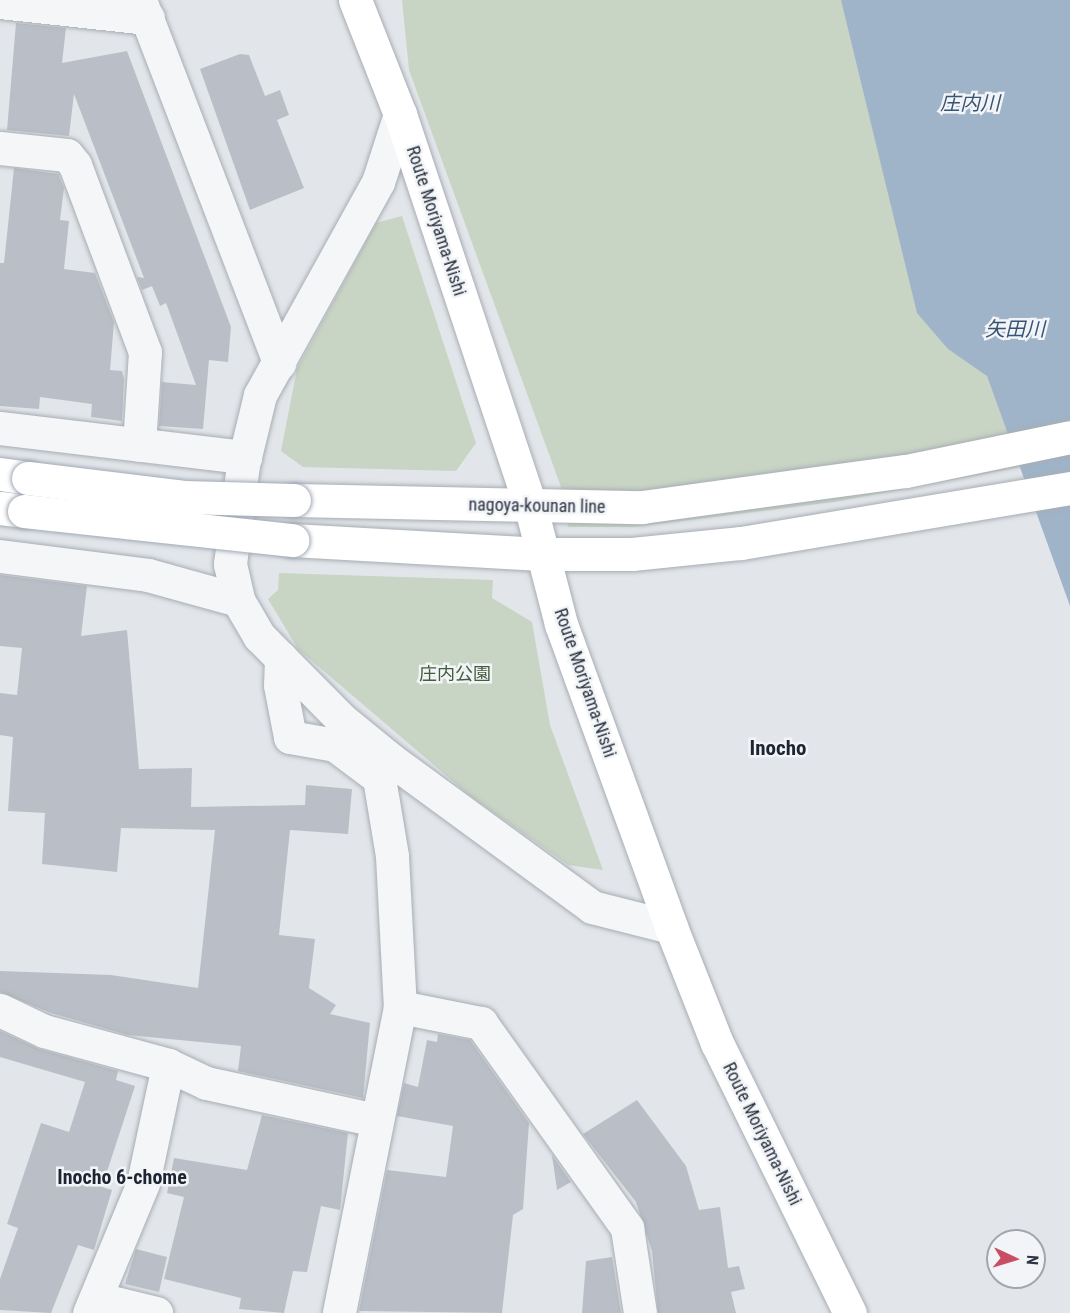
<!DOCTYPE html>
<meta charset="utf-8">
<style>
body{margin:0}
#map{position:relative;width:1070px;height:1313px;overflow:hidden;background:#e2e6ea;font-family:"Roboto Condensed","Noto Sans JP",sans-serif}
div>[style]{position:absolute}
.green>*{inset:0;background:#c8d4c4}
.water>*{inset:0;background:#9fb4c8}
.building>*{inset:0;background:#babfc7}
.roads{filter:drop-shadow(0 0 2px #a7adb4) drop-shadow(0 0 2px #a7adb4)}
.minor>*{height:33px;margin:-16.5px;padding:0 16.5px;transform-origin:16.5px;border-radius:16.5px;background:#f5f6f8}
.major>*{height:33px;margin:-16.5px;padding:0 16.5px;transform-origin:16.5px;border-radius:16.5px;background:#fff}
.bridges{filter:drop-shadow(0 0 2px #a2aab5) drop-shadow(0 0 2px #a2aab5)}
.major-bridge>*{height:33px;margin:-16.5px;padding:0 16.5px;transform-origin:16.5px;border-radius:16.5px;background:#fff}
span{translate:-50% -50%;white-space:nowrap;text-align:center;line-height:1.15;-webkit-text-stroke:5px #f2f4f7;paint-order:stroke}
.street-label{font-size:18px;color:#2b3441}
.park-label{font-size:18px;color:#415d39}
.water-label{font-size:20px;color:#375474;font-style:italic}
.neighbourhood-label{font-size:20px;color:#1d2532;font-weight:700}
.quarter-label{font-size:21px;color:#1d2532;font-weight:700}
.north{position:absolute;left:986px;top:1229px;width:60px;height:60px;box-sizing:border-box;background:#f2f4f7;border:2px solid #a2a7ae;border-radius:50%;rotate:94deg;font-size:16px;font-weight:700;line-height:24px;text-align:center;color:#2b3441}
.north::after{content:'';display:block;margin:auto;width:21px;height:27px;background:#c94e64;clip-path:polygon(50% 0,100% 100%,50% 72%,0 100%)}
</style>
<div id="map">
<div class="green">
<i style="clip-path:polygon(402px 0,841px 0,948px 349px,987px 375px,1020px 467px,834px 502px,633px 527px,568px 527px,561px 487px,409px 70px)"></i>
<i style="clip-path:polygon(402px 216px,476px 443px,456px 471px,303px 467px,281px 451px,297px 369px,376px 223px)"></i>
<i style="clip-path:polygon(279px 573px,493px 580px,492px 598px,532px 622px,550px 725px,603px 870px,568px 865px,469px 795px,298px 649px,268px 599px,278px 590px)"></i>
</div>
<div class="water">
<i style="clip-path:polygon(841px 0,1070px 0,1070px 606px,987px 376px,948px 349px,917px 313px)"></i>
</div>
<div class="building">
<i style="clip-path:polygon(16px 23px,66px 28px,62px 63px,127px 51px,231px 327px,228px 362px,209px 360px,203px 429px,159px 426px,162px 382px,196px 385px,166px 303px,160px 306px,152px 286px,142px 290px,137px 277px,144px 278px,74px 94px,69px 136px,7px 130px)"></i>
<i style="clip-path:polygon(240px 54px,249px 55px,265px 96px,280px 90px,289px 115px,277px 120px,304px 188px,250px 210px,200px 69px)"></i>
<i style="clip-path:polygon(14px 168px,58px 174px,64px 188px,60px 220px,69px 221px,64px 269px,95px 273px,114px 322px,110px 370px,122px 371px,124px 379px,122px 421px,91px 417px,92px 404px,40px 397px,39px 409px,0 406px,0 263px,4px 263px)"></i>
<i style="clip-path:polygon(0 575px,87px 586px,81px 636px,127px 630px,139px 769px,192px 768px,191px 807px,305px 805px,306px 785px,352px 789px,348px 834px,290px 830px,279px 935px,315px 939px,309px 988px,336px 1005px,330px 1014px,370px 1023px,363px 1098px,238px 1071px,241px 1046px,128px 1035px,51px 1013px,0 992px,0 971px,111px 975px,198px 988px,215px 830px,121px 828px,117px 872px,42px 864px,45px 813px,8px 811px,13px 737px,0 735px,0 693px,17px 695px,22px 648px,0 646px)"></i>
<i style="clip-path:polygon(0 1031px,39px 1049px,118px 1071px,116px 1080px,135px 1086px,102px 1187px,112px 1190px,94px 1250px,78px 1245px,51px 1313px,0 1310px,0 1279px,18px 1228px,7px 1224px,41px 1123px,69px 1132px,85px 1082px,0 1057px)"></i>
<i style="clip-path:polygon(438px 1034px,470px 1040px,529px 1123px,523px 1209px,513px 1215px,502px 1313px,359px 1311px,387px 1170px,446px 1177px,453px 1126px,397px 1116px,404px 1083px,418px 1087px,427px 1040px,437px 1042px)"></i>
<i style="clip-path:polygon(637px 1100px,686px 1166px,699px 1210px,720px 1207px,728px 1268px,739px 1266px,745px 1289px,731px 1292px,736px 1313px,658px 1313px,652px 1251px,636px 1202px,583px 1134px)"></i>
<i style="clip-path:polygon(262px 1115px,348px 1133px,340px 1210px,321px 1206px,307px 1272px,293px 1271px,284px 1313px,239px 1309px,241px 1298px,164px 1279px,184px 1197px,167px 1193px,174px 1158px,247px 1170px)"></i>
<i style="clip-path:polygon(552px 1155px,571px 1182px,557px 1190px)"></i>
<i style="clip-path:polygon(136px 1249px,167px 1257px,159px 1292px,125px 1284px)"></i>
<i style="clip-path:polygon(612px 1257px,621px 1313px,582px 1313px,586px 1261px)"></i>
</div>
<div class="roads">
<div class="minor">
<i style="left:140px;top:0;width:389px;rotate:69deg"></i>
<i style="left:0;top:2px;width:149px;rotate:6.2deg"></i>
<i style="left:400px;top:114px;width:71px;rotate:107.9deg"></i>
<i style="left:378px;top:182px;width:244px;rotate:119deg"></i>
<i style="left:260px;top:395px;width:72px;rotate:103.7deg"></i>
<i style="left:243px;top:465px;width:100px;rotate:97.5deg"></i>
<i style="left:230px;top:564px;width:37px;rotate:77deg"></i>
<i style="left:238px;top:600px;width:42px;rotate:59.7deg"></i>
<i style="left:259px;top:636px;width:117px;rotate:45.3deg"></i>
<i style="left:341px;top:719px;width:63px;rotate:39.2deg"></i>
<i style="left:390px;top:759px;width:250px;rotate:36.2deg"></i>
<i style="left:592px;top:907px;width:81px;rotate:14.2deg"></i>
<i style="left:0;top:148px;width:67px;rotate:6deg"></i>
<i style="left:67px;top:155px;width:13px;rotate:51deg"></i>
<i style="left:75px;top:165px;width:200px;rotate:69.5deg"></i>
<i style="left:145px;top:352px;width:93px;rotate:93.7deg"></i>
<i style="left:0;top:428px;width:247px;rotate:6.8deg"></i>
<i style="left:0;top:556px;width:149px;rotate:7.3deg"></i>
<i style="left:148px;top:575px;width:93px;rotate:15.5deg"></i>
<i style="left:281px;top:658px;width:27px;rotate:92deg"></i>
<i style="left:280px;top:685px;width:53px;rotate:79.1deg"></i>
<i style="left:290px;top:737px;width:46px;rotate:10.1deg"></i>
<i style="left:335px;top:745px;width:55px;rotate:36.9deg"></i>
<i style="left:379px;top:778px;width:79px;rotate:80.5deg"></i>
<i style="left:392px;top:856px;width:151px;rotate:87deg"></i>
<i style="left:400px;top:1007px;width:312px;rotate:101.3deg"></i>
<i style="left:400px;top:1007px;width:83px;rotate:11.2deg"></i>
<i style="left:481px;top:1023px;width:252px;rotate:54.5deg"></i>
<i style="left:627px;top:1228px;width:86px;rotate:81.3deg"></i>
<i style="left:0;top:1010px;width:49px;rotate:25.5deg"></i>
<i style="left:44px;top:1031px;width:129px;rotate:15.3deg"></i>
<i style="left:168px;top:1065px;width:42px;rotate:25.3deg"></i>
<i style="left:206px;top:1083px;width:173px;rotate:12.3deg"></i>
<i style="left:99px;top:1299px;width:59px;rotate:13.8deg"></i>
<i style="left:89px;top:1313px;width:141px;rotate:-67.4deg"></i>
<i style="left:143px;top:1183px;width:121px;rotate:-78deg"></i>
</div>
<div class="major">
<i style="left:355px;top:0;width:123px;rotate:68.5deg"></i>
<i style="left:400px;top:114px;width:415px;rotate:71.6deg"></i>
<i style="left:531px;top:508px;width:120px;rotate:75.5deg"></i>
<i style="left:561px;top:624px;width:322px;rotate:70deg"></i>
<i style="left:671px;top:927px;width:125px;rotate:68.4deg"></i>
<i style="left:717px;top:1043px;width:301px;rotate:63.8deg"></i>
<i style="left:0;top:474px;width:28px;rotate:8deg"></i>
<i style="left:294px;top:500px;width:348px;rotate:1.2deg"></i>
<i style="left:642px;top:507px;width:266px;rotate:-7.8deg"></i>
<i style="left:906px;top:471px;width:167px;rotate:-11.7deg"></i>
<i style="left:0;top:508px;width:24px;rotate:7deg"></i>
<i style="left:292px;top:540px;width:254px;rotate:3.2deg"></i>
<i style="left:546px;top:554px;width:86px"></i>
<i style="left:632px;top:554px;width:110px;rotate:-5.8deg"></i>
<i style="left:741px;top:543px;width:334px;rotate:-9.5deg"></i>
</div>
</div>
<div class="bridges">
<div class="major-bridge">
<i style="left:28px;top:478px;width:157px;rotate:6.9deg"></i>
<i style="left:184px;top:497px;width:110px;rotate:1.6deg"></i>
<i style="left:24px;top:511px;width:270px;rotate:6.2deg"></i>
</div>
</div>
<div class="street-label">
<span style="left:436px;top:221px;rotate:72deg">Route Moriyama-Nishi</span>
<span style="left:537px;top:506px;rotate:1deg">nagoya-kounan line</span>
<span style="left:585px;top:683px;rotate:71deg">Route Moriyama-Nishi</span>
<span style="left:762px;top:1134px;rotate:64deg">Route Moriyama-Nishi</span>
</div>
<div class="park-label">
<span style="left:455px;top:674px">庄内公園</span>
</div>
<div class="water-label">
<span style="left:970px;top:103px">庄内川</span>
<span style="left:1015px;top:329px">矢田川</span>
</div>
<div class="neighbourhood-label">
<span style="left:122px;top:1177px">Inocho 6-chome</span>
</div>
<div class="quarter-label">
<span style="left:778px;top:748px">Inocho</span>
</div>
<div class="north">N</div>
</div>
